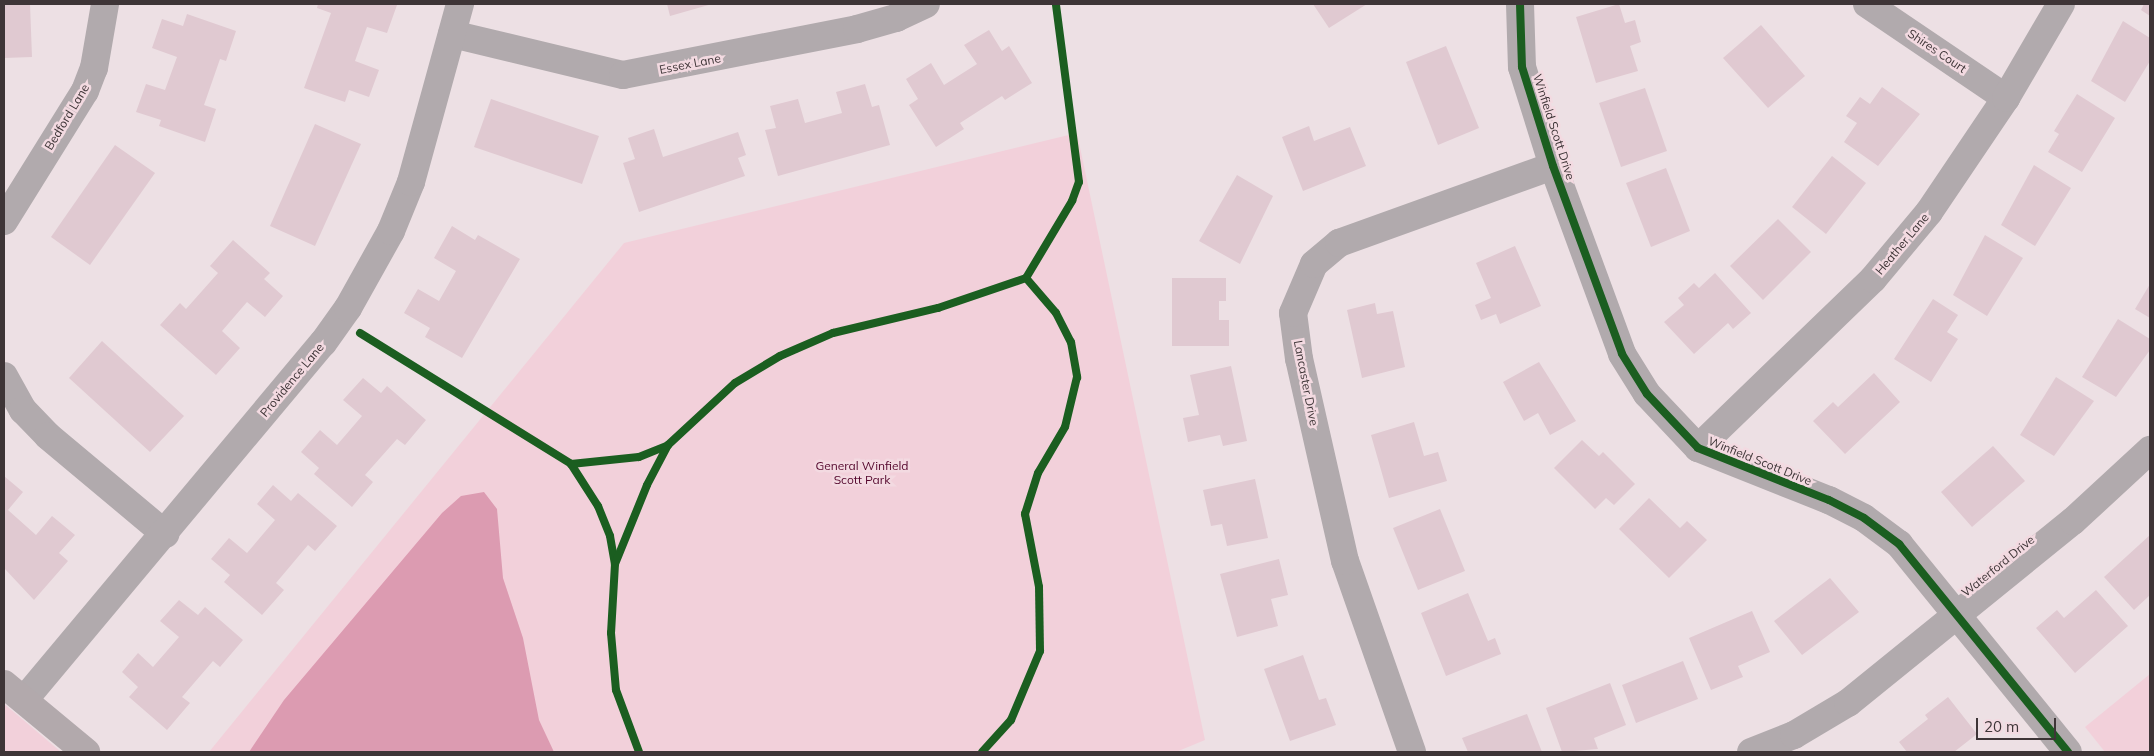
<!DOCTYPE html>
<style>
body{margin:0}
#map{position:relative;width:2154px;height:756px;overflow:hidden;background:#ede0e4;font-family:Mulish,sans-serif}
div>[style]{position:absolute}
.green>*{inset:0;background:#f2d0da}
.water>*{inset:0;background:#dc9bb1}
.building>*{inset:0;background:#e0c9d1}
.street>*{height:28px;margin:-14px;padding:0 14px;transform-origin:14px;border-radius:14px;background:#b1aaad}
.secondary>*{height:28px;margin:-14px;padding:0 14px;transform-origin:14px;border-radius:14px;background:#b2a9ac}
.cycleway>*{height:8px;margin:-4px;padding:0 4px;transform-origin:4px;border-radius:4px;background:#1b5e20}
span{translate:-50% -50%;white-space:nowrap;text-align:center;line-height:1.15;-webkit-text-stroke:5px #f3dae1;paint-order:stroke}
.street-label{font-size:12px;color:#3e3537}
.park-label{font-size:12px;color:#54062c}
.frame{position:absolute;inset:0;border:5px solid #3e3537;pointer-events:none}
.scale{position:absolute;left:1976px;top:718px;width:80px;height:22px;box-sizing:border-box;border:2px solid #3e3537;border-top:0;padding-left:6px;font-size:15px;line-height:18px;white-space:nowrap;color:#3e3537;-webkit-text-stroke:4px #f3dae1;paint-order:stroke}
</style>
<div id="map">
<div class="green">
<i style="clip-path:polygon(1077px 133px,1205px 740px,1176px 752px,209px 752px,624px 243px)"></i>
<i style="clip-path:polygon(2150px 674px,2150px 752px,2105px 752px,2085px 727px)"></i>
<i style="clip-path:polygon(4px 704px,15px 713px,61px 752px,4px 752px)"></i>
</div>
<div class="water">
<i style="clip-path:polygon(484px 492px,497px 509px,503px 578px,523px 638px,539px 720px,554px 752px,249px 752px,284px 700px,442px 513px,461px 496px)"></i>
</div>
<div class="building">
<i style="clip-path:polygon(4px 4px,30px 4px,32px 57px,4px 58px)"></i>
<i style="clip-path:polygon(318px 4px,397px 5px,387px 33px,367px 27px,355px 61px,379px 70px,369px 97px,349px 90px,345px 102px,304px 88px,331px 13px,317px 8px)"></i>
<i style="clip-path:polygon(667px 4px,712px 4px,670px 16px)"></i>
<i style="clip-path:polygon(1313px 4px,1367px 4px,1329px 28px)"></i>
<i style="clip-path:polygon(1619px 4px,1625px 23px,1635px 20px,1641px 42px,1630px 46px,1638px 71px,1596px 83px,1576px 17px)"></i>
<i style="clip-path:polygon(2144px 4px,2150px 4px,2150px 16px,2141px 10px)"></i>
<i style="clip-path:polygon(187px 14px,236px 31px,226px 61px,220px 59px,204px 105px,216px 109px,205px 142px,159px 126px,161px 120px,136px 112px,146px 84px,165px 90px,177px 57px,152px 48px,162px 19px,183px 26px)"></i>
<i style="clip-path:polygon(2123px 21px,2150px 38px,2150px 61px,2125px 102px,2091px 81px)"></i>
<i style="clip-path:polygon(1761px 25px,1805px 76px,1768px 108px,1723px 58px)"></i>
<i style="clip-path:polygon(989px 30px,1002px 51px,1009px 46px,1032px 83px,1005px 100px,1002px 96px,960px 123px,964px 129px,936px 147px,909px 105px,918px 99px,906px 79px,931px 63px,944px 85px,977px 64px,964px 45px)"></i>
<i style="clip-path:polygon(1446px 46px,1479px 128px,1438px 145px,1406px 62px)"></i>
<i style="clip-path:polygon(865px 84px,872px 107px,879px 105px,890px 145px,778px 176px,765px 130px,776px 128px,770px 106px,798px 99px,805px 123px,842px 113px,836px 92px)"></i>
<i style="clip-path:polygon(1882px 87px,1920px 114px,1878px 166px,1844px 142px,1857px 123px,1846px 116px,1860px 97px,1870px 104px)"></i>
<i style="clip-path:polygon(1645px 88px,1667px 151px,1621px 167px,1599px 103px)"></i>
<i style="clip-path:polygon(2077px 94px,2115px 118px,2082px 172px,2048px 152px,2059px 134px,2054px 131px)"></i>
<i style="clip-path:polygon(491px 99px,599px 136px,582px 184px,474px 147px)"></i>
<i style="clip-path:polygon(315px 124px,361px 144px,315px 246px,270px 226px)"></i>
<i style="clip-path:polygon(1309px 126px,1314px 141px,1350px 127px,1366px 166px,1303px 191px,1282px 137px)"></i>
<i style="clip-path:polygon(654px 129px,663px 157px,738px 132px,746px 155px,738px 158px,745px 176px,639px 212px,623px 163px,635px 159px,628px 138px)"></i>
<i style="clip-path:polygon(115px 145px,155px 173px,90px 265px,51px 237px)"></i>
<i style="clip-path:polygon(1832px 156px,1866px 183px,1826px 234px,1792px 207px)"></i>
<i style="clip-path:polygon(2034px 165px,2071px 188px,2035px 246px,2001px 225px)"></i>
<i style="clip-path:polygon(1666px 168px,1690px 231px,1651px 247px,1626px 183px)"></i>
<i style="clip-path:polygon(1237px 175px,1273px 196px,1240px 264px,1199px 241px)"></i>
<i style="clip-path:polygon(1778px 219px,1811px 252px,1763px 300px,1730px 266px)"></i>
<i style="clip-path:polygon(452px 226px,475px 240px,478px 235px,520px 259px,462px 358px,425px 337px,430px 328px,404px 313px,418px 289px,439px 301px,456px 271px,434px 258px)"></i>
<i style="clip-path:polygon(1985px 235px,2023px 258px,1987px 316px,1953px 295px)"></i>
<i style="clip-path:polygon(233px 240px,270px 273px,264px 279px,283px 296px,265px 317px,247px 302px,222px 331px,240px 348px,216px 375px,160px 325px,180px 303px,186px 309px,218px 273px,210px 266px)"></i>
<i style="clip-path:polygon(1515px 246px,1541px 306px,1500px 324px,1496px 314px,1481px 320px,1475px 305px,1491px 298px,1476px 263px)"></i>
<i style="clip-path:polygon(1715px 273px,1751px 313px,1733px 329px,1728px 323px,1694px 354px,1664px 322px,1684px 305px,1678px 298px,1694px 283px,1699px 288px)"></i>
<i style="clip-path:polygon(1172px 278px,1226px 278px,1226px 301px,1219px 301px,1219px 320px,1229px 320px,1229px 346px,1172px 346px)"></i>
<i style="clip-path:polygon(2150px 284px,2150px 318px,2135px 309px)"></i>
<i style="clip-path:polygon(1933px 299px,1958px 315px,1947px 332px,1958px 339px,1931px 382px,1894px 359px)"></i>
<i style="clip-path:polygon(1375px 303px,1377px 314px,1393px 311px,1405px 367px,1362px 378px,1347px 310px)"></i>
<i style="clip-path:polygon(2118px 319px,2150px 339px,2150px 350px,2116px 397px,2082px 377px)"></i>
<i style="clip-path:polygon(102px 341px,184px 416px,150px 452px,69px 378px)"></i>
<i style="clip-path:polygon(1539px 362px,1576px 421px,1550px 435px,1538px 413px,1524px 421px,1503px 382px)"></i>
<i style="clip-path:polygon(1231px 366px,1247px 441px,1223px 446px,1220px 435px,1188px 442px,1183px 418px,1199px 415px,1190px 375px)"></i>
<i style="clip-path:polygon(1874px 373px,1900px 402px,1845px 454px,1813px 421px,1833px 402px,1838px 407px)"></i>
<i style="clip-path:polygon(2056px 377px,2094px 401px,2054px 456px,2020px 435px)"></i>
<i style="clip-path:polygon(363px 378px,381px 393px,387px 386px,426px 420px,405px 445px,397px 439px,365px 475px,373px 482px,352px 507px,314px 474px,319px 468px,301px 452px,320px 430px,337px 445px,362px 416px,343px 400px)"></i>
<i style="clip-path:polygon(1414px 422px,1424px 456px,1438px 452px,1447px 481px,1389px 498px,1371px 435px)"></i>
<i style="clip-path:polygon(1582px 440px,1599px 456px,1603px 452px,1635px 484px,1614px 505px,1606px 498px,1595px 509px,1554px 468px)"></i>
<i style="clip-path:polygon(1993px 446px,2025px 481px,1972px 527px,1941px 492px)"></i>
<i style="clip-path:polygon(4px 476px,23px 492px,8px 510px,36px 535px,52px 516px,75px 535px,59px 553px,68px 561px,34px 600px,4px 568px)"></i>
<i style="clip-path:polygon(1255px 479px,1268px 538px,1227px 546px,1222px 524px,1211px 526px,1203px 490px)"></i>
<i style="clip-path:polygon(273px 485px,291px 501px,298px 493px,337px 526px,315px 551px,308px 545px,276px 583px,284px 590px,262px 615px,224px 582px,230px 575px,211px 559px,229px 538px,247px 553px,275px 520px,257px 504px)"></i>
<i style="clip-path:polygon(1649px 498px,1680px 528px,1687px 521px,1707px 540px,1669px 578px,1619px 529px)"></i>
<i style="clip-path:polygon(1440px 509px,1465px 571px,1418px 590px,1393px 528px)"></i>
<i style="clip-path:polygon(2150px 535px,2150px 595px,2134px 610px,2104px 577px)"></i>
<i style="clip-path:polygon(1279px 559px,1288px 595px,1271px 599px,1278px 626px,1237px 637px,1220px 574px)"></i>
<i style="clip-path:polygon(1830px 578px,1859px 612px,1802px 655px,1774px 621px)"></i>
<i style="clip-path:polygon(2096px 590px,2128px 626px,2075px 673px,2036px 628px,2057px 610px,2064px 618px)"></i>
<i style="clip-path:polygon(1468px 593px,1488px 641px,1495px 638px,1501px 654px,1446px 676px,1421px 613px)"></i>
<i style="clip-path:polygon(179px 600px,198px 615px,205px 607px,243px 640px,220px 667px,213px 661px,182px 697px,190px 703px,167px 730px,129px 697px,138px 687px,122px 672px,138px 653px,153px 667px,179px 637px,160px 621px)"></i>
<i style="clip-path:polygon(1752px 611px,1770px 652px,1738px 666px,1743px 677px,1711px 690px,1689px 638px)"></i>
<i style="clip-path:polygon(1303px 655px,1319px 700px,1326px 698px,1336px 725px,1290px 741px,1264px 669px)"></i>
<i style="clip-path:polygon(1683px 661px,1698px 699px,1636px 723px,1622px 685px)"></i>
<i style="clip-path:polygon(1610px 683px,1626px 725px,1594px 738px,1598px 749px,1562px 752px,1546px 708px)"></i>
<i style="clip-path:polygon(1948px 697px,1977px 734px,1954px 752px,1907px 752px,1899px 742px,1928px 719px,1925px 715px)"></i>
<i style="clip-path:polygon(1527px 714px,1542px 752px,1468px 752px,1462px 738px)"></i>
</div>
<div class="street">
<i style="left:1520px;top:4px;width:63px;rotate:88.2deg"></i>
<i style="left:1522px;top:67px;width:104px;rotate:72.6deg"></i>
<i style="left:1553px;top:166px;width:200px;rotate:69.8deg"></i>
<i style="left:1622px;top:354px;width:47px;rotate:58deg"></i>
<i style="left:1647px;top:394px;width:74px;rotate:46.6deg"></i>
<i style="left:1698px;top:448px;width:141px;rotate:21.7deg"></i>
<i style="left:1829px;top:500px;width:39px;rotate:27deg"></i>
<i style="left:1864px;top:518px;width:44px;rotate:36.6deg"></i>
<i style="left:1899px;top:544px;width:268px;rotate:50.9deg"></i>
<i style="left:1867px;top:4px;width:168px;rotate:34.1deg"></i>
<i style="left:452px;top:34px;width:176px;rotate:13.5deg"></i>
<i style="left:623px;top:75px;width:238px;rotate:-11.1deg"></i>
<i style="left:857px;top:29px;width:41px;rotate:-15.8deg"></i>
<i style="left:896px;top:18px;width:33px;rotate:-25deg"></i>
<i style="left:4px;top:221px;width:153px;rotate:-58.1deg"></i>
<i style="left:85px;top:91px;width:25px;rotate:-69deg"></i>
<i style="left:94px;top:68px;width:65px;rotate:-80.2deg"></i>
<i style="left:4px;top:376px;width:39px;rotate:61deg"></i>
<i style="left:23px;top:410px;width:36px;rotate:46deg"></i>
<i style="left:48px;top:436px;width:153px;rotate:39.9deg"></i>
<i style="left:1698px;top:448px;width:243px;rotate:-44deg"></i>
<i style="left:1873px;top:279px;width:87px;rotate:-50.1deg"></i>
<i style="left:1929px;top:212px;width:138px;rotate:-56deg"></i>
<i style="left:2006px;top:98px;width:109px;rotate:-59.7deg"></i>
<i style="left:24px;top:700px;width:466px;rotate:-50.1deg"></i>
<i style="left:323px;top:343px;width:43px;rotate:-54.5deg"></i>
<i style="left:348px;top:308px;width:88px;rotate:-60.8deg"></i>
<i style="left:391px;top:231px;width:53px;rotate:-67.8deg"></i>
<i style="left:411px;top:182px;width:185px;rotate:-74.6deg"></i>
<i style="left:1412px;top:752px;width:202px;rotate:-109.3deg"></i>
<i style="left:1345px;top:561px;width:207px;rotate:-102.8deg"></i>
<i style="left:1299px;top:359px;width:46px;rotate:-97.4deg"></i>
<i style="left:1293px;top:313px;width:53px;rotate:-66.8deg"></i>
<i style="left:1314px;top:264px;width:33px;rotate:-40deg"></i>
<i style="left:1339px;top:243px;width:227px;rotate:-19.8deg"></i>
<i style="left:1751px;top:752px;width:46px;rotate:-21.6deg"></i>
<i style="left:1794px;top:735px;width:63px;rotate:-30.7deg"></i>
<i style="left:1848px;top:703px;width:289px;rotate:-39deg"></i>
<i style="left:2073px;top:521px;width:105px;rotate:-42.7deg"></i>
</div>
<div class="secondary">
<i style="left:4px;top:684px;width:107px;rotate:39.7deg"></i>
</div>
<div class="cycleway">
<i style="left:1520px;top:4px;width:63px;rotate:88.2deg"></i>
<i style="left:1522px;top:67px;width:104px;rotate:72.6deg"></i>
<i style="left:1553px;top:166px;width:200px;rotate:69.8deg"></i>
<i style="left:1622px;top:354px;width:47px;rotate:58deg"></i>
<i style="left:1647px;top:394px;width:74px;rotate:46.6deg"></i>
<i style="left:1698px;top:448px;width:141px;rotate:21.7deg"></i>
<i style="left:1829px;top:500px;width:39px;rotate:27deg"></i>
<i style="left:1864px;top:518px;width:44px;rotate:36.6deg"></i>
<i style="left:1899px;top:544px;width:268px;rotate:50.9deg"></i>
<i style="left:1026px;top:278px;width:90px;rotate:-59.1deg"></i>
<i style="left:1072px;top:201px;width:20px;rotate:-70deg"></i>
<i style="left:1079px;top:182px;width:179px;rotate:-97.4deg"></i>
<i style="left:360px;top:333px;width:248px;rotate:31.8deg"></i>
<i style="left:571px;top:464px;width:50px;rotate:57.3deg"></i>
<i style="left:598px;top:506px;width:32px;rotate:68deg"></i>
<i style="left:610px;top:536px;width:28px;rotate:80deg"></i>
<i style="left:615px;top:564px;width:69px;rotate:93.3deg"></i>
<i style="left:611px;top:633px;width:57px;rotate:85deg"></i>
<i style="left:616px;top:690px;width:66px;rotate:69.6deg"></i>
<i style="left:571px;top:464px;width:68px;rotate:-5.9deg"></i>
<i style="left:639px;top:457px;width:31px;rotate:-22deg"></i>
<i style="left:668px;top:445px;width:91px;rotate:-42.8deg"></i>
<i style="left:735px;top:383px;width:52px;rotate:-31deg"></i>
<i style="left:780px;top:356px;width:58px;rotate:-23.5deg"></i>
<i style="left:833px;top:333px;width:108px;rotate:-13.4deg"></i>
<i style="left:938px;top:308px;width:93px;rotate:-18.8deg"></i>
<i style="left:1026px;top:278px;width:46px;rotate:49.4deg"></i>
<i style="left:1056px;top:313px;width:33px;rotate:63deg"></i>
<i style="left:1071px;top:342px;width:36px;rotate:80deg"></i>
<i style="left:1077px;top:377px;width:51px;rotate:103.5deg"></i>
<i style="left:1065px;top:427px;width:53px;rotate:120.4deg"></i>
<i style="left:1038px;top:473px;width:43px;rotate:107.6deg"></i>
<i style="left:1025px;top:514px;width:74px;rotate:79.1deg"></i>
<i style="left:1039px;top:587px;width:64px;rotate:89.1deg"></i>
<i style="left:1040px;top:651px;width:75px;rotate:112.8deg"></i>
<i style="left:1011px;top:720px;width:43px;rotate:132.2deg"></i>
<i style="left:615px;top:564px;width:85px;rotate:-67.9deg"></i>
<i style="left:647px;top:485px;width:45px;rotate:-62.3deg"></i>
</div>
<div class="street-label">
<span style="left:1937px;top:51px;rotate:34deg">Shires Court</span>
<span style="left:690px;top:64px;rotate:-11deg">Essex Lane</span>
<span style="left:67px;top:117px;rotate:-59deg">Bedford Lane</span>
<span style="left:1554px;top:127px;rotate:72deg">Winfield Scott Drive</span>
<span style="left:1902px;top:244px;rotate:-50deg">Heather Lane</span>
<span style="left:292px;top:380px;rotate:-50deg">Providence Lane</span>
<span style="left:1306px;top:383px;rotate:79deg">Lancaster Drive</span>
<span style="left:1760px;top:461px;rotate:22deg">Winfield Scott Drive</span>
<span style="left:1998px;top:566px;rotate:-39deg">Waterford Drive</span>
</div>
<div class="park-label">
<span style="left:862px;top:473px">General Winfield<br>Scott Park</span>
</div>
<div class="frame"></div>
<div class="scale">20 m</div>
</div>
